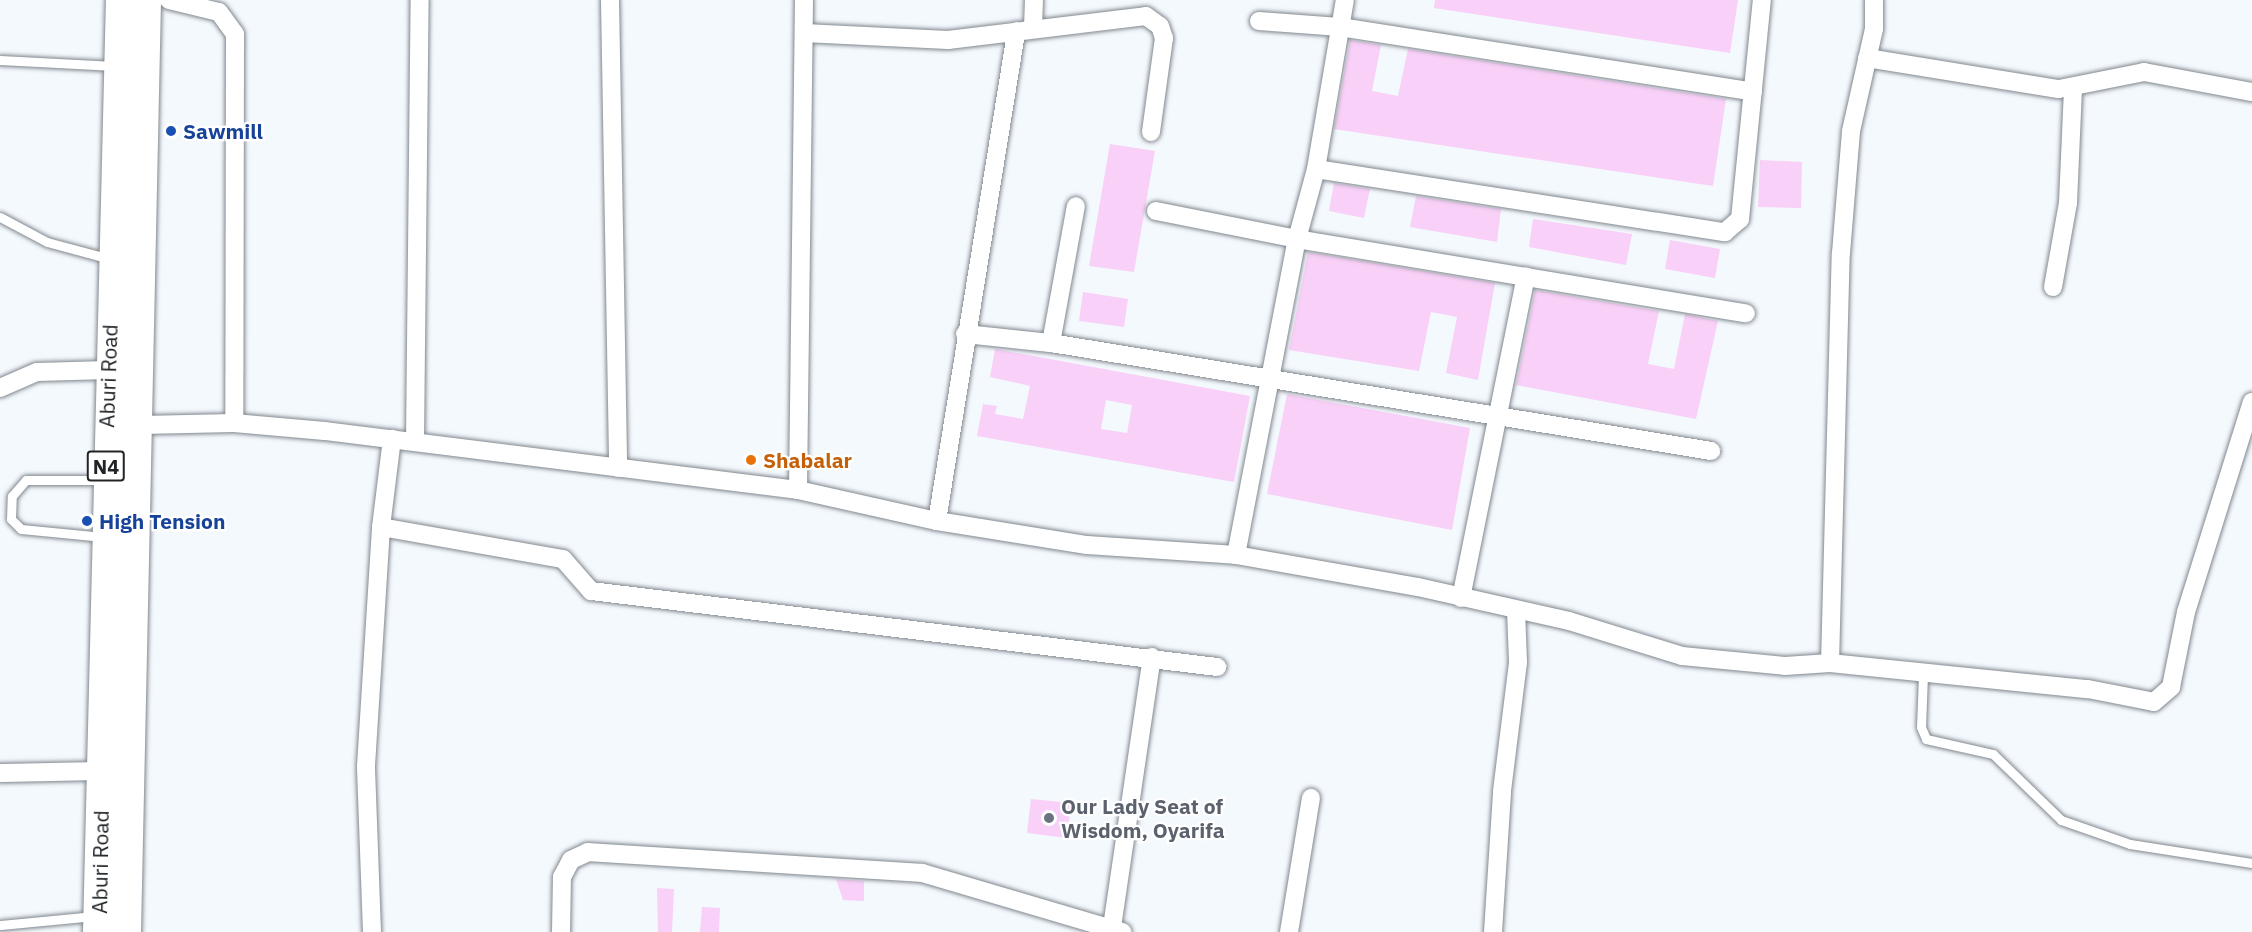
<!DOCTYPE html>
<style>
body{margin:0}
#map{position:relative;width:2252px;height:932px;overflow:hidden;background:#f4f9fe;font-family:"IBM Plex Sans",sans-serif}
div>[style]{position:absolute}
.building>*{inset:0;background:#f8d0f8}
.roads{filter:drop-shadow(0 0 2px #80888e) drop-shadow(0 0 2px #80888e)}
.service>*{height:9px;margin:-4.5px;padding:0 4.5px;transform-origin:4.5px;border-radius:4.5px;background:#fff}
.minor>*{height:18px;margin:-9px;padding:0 9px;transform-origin:9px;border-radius:9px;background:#fff}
.trunk>*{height:30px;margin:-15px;padding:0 15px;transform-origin:15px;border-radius:15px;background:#fff}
.dots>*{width:16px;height:16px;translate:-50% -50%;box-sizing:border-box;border:3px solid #fff;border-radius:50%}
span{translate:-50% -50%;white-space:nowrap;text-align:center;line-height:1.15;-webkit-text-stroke:4.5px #fff;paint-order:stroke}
.shield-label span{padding:2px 4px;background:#fff;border:2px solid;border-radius:4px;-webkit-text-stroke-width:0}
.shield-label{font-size:20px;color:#212427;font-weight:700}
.transit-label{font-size:21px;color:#164399;font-weight:700}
.left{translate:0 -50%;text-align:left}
.street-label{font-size:21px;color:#212427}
.food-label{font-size:21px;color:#c56008;font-weight:700}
.worship-label{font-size:21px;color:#5b616d;font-weight:700}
</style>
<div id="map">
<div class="building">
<i style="clip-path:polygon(1435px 0,1738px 0,1730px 53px,1434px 8px)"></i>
<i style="clip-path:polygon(1350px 40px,1381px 45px,1372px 91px,1398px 96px,1408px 49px,1726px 99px,1713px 186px,1334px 129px)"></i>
<i style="clip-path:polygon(1110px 144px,1155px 151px,1134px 272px,1089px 266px)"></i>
<i style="clip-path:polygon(1760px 160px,1802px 162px,1801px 208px,1758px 207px)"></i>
<i style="clip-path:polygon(1334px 183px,1370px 189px,1364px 218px,1329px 211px)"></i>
<i style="clip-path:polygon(1416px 196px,1501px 209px,1497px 242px,1410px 227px)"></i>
<i style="clip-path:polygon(1533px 219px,1632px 234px,1626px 265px,1529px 247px)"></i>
<i style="clip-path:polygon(1670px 240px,1720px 249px,1715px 278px,1665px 269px)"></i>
<i style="clip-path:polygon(1308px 252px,1495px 283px,1478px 380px,1446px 373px,1457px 317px,1431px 312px,1419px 371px,1289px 350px)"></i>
<i style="clip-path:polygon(1535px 290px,1659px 311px,1648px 364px,1674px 369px,1685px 314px,1718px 321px,1696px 419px,1516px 385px)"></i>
<i style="clip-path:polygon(1083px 292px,1128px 299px,1124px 327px,1079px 321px)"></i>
<i style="clip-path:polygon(evenodd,995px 349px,1250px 396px,1234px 482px,977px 436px,983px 404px,997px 406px,995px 414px,1023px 419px,1030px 386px,990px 377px,995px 349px,1106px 400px,1132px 405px,1127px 433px,1101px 429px,1106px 400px)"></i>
<i style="clip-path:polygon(1287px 394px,1470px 428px,1452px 530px,1267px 494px)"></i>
<i style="clip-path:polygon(1031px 799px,1071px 803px,1067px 838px,1027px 833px)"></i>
<i style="clip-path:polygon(836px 879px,864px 881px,864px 901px,843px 900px)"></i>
<i style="clip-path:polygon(657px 888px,674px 889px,672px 932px,658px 932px)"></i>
<i style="clip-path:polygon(702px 907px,720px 908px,719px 932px,700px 932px)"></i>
</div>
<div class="roads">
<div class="service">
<i style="left:0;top:60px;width:115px;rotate:3deg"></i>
<i style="left:0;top:217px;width:53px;rotate:28deg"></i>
<i style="left:47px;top:242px;width:65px;rotate:15.1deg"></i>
<i style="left:103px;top:537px;width:82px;rotate:-174.4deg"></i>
<i style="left:21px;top:529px;width:14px;rotate:-135deg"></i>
<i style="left:11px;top:519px;width:23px;rotate:-88deg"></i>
<i style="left:12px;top:496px;width:21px;rotate:-49deg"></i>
<i style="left:26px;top:480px;width:80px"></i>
<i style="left:1923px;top:675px;width:52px;rotate:92.2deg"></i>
<i style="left:1921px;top:727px;width:13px;rotate:67deg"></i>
<i style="left:1926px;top:739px;width:69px;rotate:12.6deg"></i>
<i style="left:1993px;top:754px;width:95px;rotate:44.1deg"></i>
<i style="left:2061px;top:820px;width:73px;rotate:19.2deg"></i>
<i style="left:2130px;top:844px;width:123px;rotate:8.9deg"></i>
<i style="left:0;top:925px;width:93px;rotate:-5.5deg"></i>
</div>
<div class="minor">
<i style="left:169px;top:0;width:51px;rotate:13.5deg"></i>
<i style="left:219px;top:12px;width:27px;rotate:54deg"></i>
<i style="left:235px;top:34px;width:389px;rotate:90.1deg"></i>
<i style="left:610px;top:0;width:468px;rotate:89deg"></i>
<i style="left:1259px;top:21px;width:81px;rotate:4.2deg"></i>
<i style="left:1340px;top:27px;width:418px;rotate:8.9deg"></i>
<i style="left:1033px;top:28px;width:28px;rotate:-88deg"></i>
<i style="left:804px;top:33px;width:144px;rotate:2.8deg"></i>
<i style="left:948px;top:40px;width:199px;rotate:-6.9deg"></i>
<i style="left:1146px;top:16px;width:17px;rotate:36deg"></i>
<i style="left:1160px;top:26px;width:13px;rotate:72deg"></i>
<i style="left:1164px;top:38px;width:95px;rotate:97.9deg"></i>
<i style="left:1867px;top:58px;width:194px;rotate:9.2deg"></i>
<i style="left:2059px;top:89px;width:87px;rotate:-11.3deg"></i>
<i style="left:2144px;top:72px;width:110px;rotate:10.5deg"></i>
<i style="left:1316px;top:169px;width:414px;rotate:8.8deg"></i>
<i style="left:1725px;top:232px;width:20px;rotate:-41deg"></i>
<i style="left:1740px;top:219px;width:220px;rotate:-84.3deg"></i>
<i style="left:1156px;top:211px;width:144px;rotate:11.2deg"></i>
<i style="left:1297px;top:239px;width:73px;rotate:-74.8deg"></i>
<i style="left:1316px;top:169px;width:171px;rotate:-80.3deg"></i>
<i style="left:2053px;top:287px;width:85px;rotate:-79.9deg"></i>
<i style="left:2068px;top:203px;width:116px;rotate:-87.5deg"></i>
<i style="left:965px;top:334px;width:86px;rotate:6deg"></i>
<i style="left:1051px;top:343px;width:669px;rotate:9.29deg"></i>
<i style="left:1051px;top:343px;width:139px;rotate:-79.7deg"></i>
<i style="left:0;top:388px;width:40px;rotate:-23.4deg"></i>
<i style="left:37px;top:372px;width:71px;rotate:-1.6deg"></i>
<i style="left:141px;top:425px;width:93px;rotate:-1.2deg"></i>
<i style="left:234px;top:423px;width:91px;rotate:5deg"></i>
<i style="left:325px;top:431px;width:477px;rotate:7.1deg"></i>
<i style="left:798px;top:490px;width:142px;rotate:12.6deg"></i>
<i style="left:937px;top:521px;width:152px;rotate:9.1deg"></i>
<i style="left:1087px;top:545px;width:149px;rotate:3.8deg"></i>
<i style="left:1236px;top:555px;width:185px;rotate:10deg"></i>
<i style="left:1418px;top:587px;width:155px;rotate:12.7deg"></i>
<i style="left:1569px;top:621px;width:118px;rotate:17.2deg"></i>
<i style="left:1682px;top:656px;width:103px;rotate:5.5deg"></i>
<i style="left:1785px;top:666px;width:45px;rotate:-3.8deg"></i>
<i style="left:1830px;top:663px;width:259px;rotate:5.8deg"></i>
<i style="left:2088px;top:689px;width:67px;rotate:11.1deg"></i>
<i style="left:2154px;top:702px;width:23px;rotate:-41deg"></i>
<i style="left:2171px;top:687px;width:76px;rotate:-78.7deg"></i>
<i style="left:2186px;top:612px;width:220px;rotate:-72.6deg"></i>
<i style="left:415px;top:441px;width:441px;rotate:-89.4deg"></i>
<i style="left:798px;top:490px;width:490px;rotate:-89.3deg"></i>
<i style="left:937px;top:521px;width:496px;rotate:-80.8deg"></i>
<i style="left:381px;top:527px;width:185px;rotate:10deg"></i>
<i style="left:563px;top:559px;width:43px;rotate:48.8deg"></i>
<i style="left:591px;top:591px;width:631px;rotate:6.92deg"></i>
<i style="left:1236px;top:555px;width:322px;rotate:-79.1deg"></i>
<i style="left:1297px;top:239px;width:455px;rotate:9.4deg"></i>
<i style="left:1461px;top:598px;width:328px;rotate:-78.6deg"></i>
<i style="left:1830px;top:663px;width:410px;rotate:-88.5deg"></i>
<i style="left:1841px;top:253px;width:122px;rotate:-85.3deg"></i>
<i style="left:1851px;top:131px;width:105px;rotate:-77.3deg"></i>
<i style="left:1874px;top:29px;width:29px;rotate:-90deg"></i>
<i style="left:0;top:773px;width:102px;rotate:-1.1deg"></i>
<i style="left:1112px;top:927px;width:273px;rotate:-81.6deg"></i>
<i style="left:372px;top:932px;width:166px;rotate:-92.1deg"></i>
<i style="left:366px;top:766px;width:239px;rotate:-86.4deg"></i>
<i style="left:381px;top:527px;width:89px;rotate:-82.9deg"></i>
<i style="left:561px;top:932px;width:55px;rotate:-89deg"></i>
<i style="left:562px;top:877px;width:19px;rotate:-62deg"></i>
<i style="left:571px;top:860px;width:19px;rotate:-25deg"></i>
<i style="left:588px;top:852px;width:335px;rotate:3.6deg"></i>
<i style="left:922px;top:873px;width:209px;rotate:16.4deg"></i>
<i style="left:1289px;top:932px;width:136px;rotate:-80.7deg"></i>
<i style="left:1493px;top:932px;width:141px;rotate:-86.3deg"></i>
<i style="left:1502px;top:791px;width:130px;rotate:-82.9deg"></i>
<i style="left:1518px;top:662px;width:52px;rotate:-92.2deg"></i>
</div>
<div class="trunk">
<i style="left:98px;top:932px;width:932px;rotate:-88.59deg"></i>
<i style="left:126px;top:932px;width:932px;rotate:-88.77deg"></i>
</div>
</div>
<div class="dots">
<i style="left:171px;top:131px;background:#1a4fb4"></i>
<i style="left:751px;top:460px;background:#e8710a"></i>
<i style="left:87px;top:521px;background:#1a4fb4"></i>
<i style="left:1049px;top:818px;background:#6b7280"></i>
</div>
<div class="shield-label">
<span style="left:106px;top:466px">N4</span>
</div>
<div class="transit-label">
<span class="left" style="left:183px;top:131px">Sawmill</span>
<span class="left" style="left:99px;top:521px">High Tension</span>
</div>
<div class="street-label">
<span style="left:108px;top:376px;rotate:-88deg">Aburi Road</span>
<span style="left:100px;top:862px;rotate:-89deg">Aburi Road</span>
</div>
<div class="food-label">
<span class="left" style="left:763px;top:460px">Shabalar</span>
</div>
<div class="worship-label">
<span class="left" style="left:1061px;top:818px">Our Lady Seat of<br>Wisdom, Oyarifa</span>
</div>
</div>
